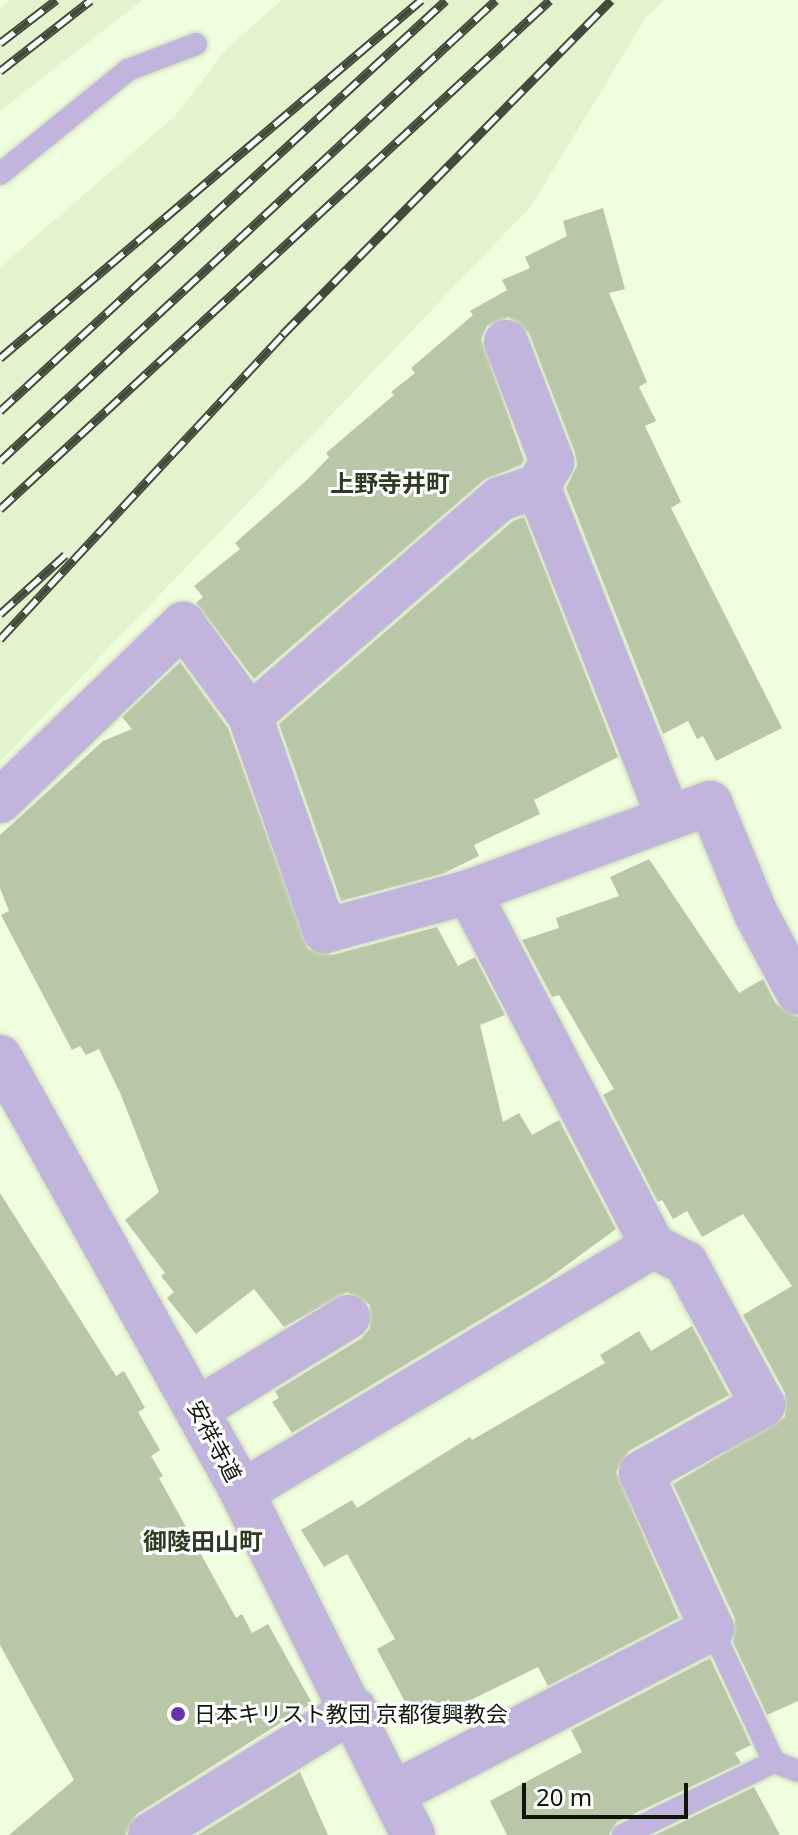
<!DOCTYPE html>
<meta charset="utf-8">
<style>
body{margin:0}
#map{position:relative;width:798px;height:1835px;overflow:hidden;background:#effede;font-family:"Noto Sans","Noto Sans JP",sans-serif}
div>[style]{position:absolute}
.built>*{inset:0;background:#e2f3cd}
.building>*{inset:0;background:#b9c6a7}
.roads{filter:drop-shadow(0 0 2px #cbd9bc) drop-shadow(0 0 2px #cbd9bc)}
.lane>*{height:22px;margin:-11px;padding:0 11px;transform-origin:11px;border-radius:11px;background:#c1b4dd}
.street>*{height:44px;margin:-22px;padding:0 22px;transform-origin:22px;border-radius:22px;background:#c1b4dd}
.rail>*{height:9px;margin-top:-4.5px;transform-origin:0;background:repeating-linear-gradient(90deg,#fff 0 18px,#434a3a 0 36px);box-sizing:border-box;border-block:2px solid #434a3a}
.dots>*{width:22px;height:22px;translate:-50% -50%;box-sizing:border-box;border:4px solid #fff;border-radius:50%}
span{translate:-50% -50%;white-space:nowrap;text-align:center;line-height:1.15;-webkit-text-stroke:6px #fff;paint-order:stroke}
.street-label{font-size:22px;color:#10150a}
.poi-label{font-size:22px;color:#10150a}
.left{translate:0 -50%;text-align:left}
.neighbourhood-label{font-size:24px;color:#2f3a20;font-weight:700}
.scale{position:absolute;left:522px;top:1783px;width:166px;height:36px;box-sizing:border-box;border:4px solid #10150a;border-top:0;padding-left:10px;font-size:24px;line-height:28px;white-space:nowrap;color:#10150a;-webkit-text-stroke:6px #fff;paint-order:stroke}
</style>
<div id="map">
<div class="built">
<i style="clip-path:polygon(10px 0,143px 0,0 111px,0 8px)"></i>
<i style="clip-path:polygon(282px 0,664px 0,645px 19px,532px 205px,0 762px,0 267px,175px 116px,227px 48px)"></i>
</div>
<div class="building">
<i style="clip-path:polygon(603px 208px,625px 289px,609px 293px,647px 382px,639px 387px,656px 421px,645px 426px,681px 502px,671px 508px,782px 728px,716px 761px,703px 736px,697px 739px,688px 721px,663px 734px,566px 488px,577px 465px,575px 453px,529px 333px,509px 317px,487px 326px,481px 339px,524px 460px,521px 465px,484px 480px,254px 679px,196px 603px,203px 597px,194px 586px,240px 549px,235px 543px,308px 479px,329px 457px,326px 453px,394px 395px,391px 392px,415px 373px,411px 368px,473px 315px,470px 311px,507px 290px,502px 280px,530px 268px,525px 257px,567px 236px,563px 221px)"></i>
<i style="clip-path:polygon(524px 517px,618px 757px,534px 800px,540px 814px,474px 845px,479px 856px,442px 874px,341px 901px,279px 724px,513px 521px)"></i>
<i style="clip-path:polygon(180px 662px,228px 728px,308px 949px,332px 955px,437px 927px,458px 966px,475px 957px,505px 1015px,480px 1025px,503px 1122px,519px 1113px,532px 1135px,559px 1120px,616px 1229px,545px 1281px,292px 1433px,272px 1402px,279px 1398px,275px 1391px,362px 1338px,370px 1328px,370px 1305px,347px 1292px,284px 1327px,254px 1289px,196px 1334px,167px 1298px,174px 1292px,161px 1276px,165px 1273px,125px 1220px,159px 1192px,121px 1095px,99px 1049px,86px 1055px,80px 1046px,72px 1050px,1px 915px,9px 911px,0 888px,0 835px,103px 741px,132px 729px,122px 717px)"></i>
<i style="clip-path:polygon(649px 859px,739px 993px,763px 979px,776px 1004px,798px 1017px,798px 1701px,767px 1715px,733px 1642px,735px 1619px,673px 1484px,785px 1417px,785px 1393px,743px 1315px,792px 1286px,743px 1214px,702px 1237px,687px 1211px,673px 1219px,662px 1200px,658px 1202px,603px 1095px,614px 1089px,559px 995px,552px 997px,522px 940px,559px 928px,556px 918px,619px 896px,610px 877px)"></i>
<i style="clip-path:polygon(0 1193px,116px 1376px,124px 1371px,145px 1408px,138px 1412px,160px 1450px,151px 1456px,163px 1476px,159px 1478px,236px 1618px,242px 1614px,252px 1633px,268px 1624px,312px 1703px,137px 1814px,125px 1835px,9px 1835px,74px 1780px,0 1645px)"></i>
<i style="clip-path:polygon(692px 1326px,729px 1395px,629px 1451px,616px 1472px,679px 1618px,548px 1686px,538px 1667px,432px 1719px,414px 1719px,377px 1649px,395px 1639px,347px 1554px,324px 1567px,301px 1530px,352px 1500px,357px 1508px,470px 1437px,472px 1440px,605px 1363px,600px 1355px,639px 1331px,651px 1351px)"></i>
<i style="clip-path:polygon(710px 1658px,751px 1745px,735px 1753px,741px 1763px,617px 1822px,609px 1835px,507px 1835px,490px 1801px,582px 1752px,571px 1730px)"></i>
<i style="clip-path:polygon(300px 1772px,328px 1835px,198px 1835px)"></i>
<i style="clip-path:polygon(754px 1787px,780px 1835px,655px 1835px)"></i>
</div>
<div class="roads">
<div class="lane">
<i style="left:0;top:174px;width:165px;rotate:-39.1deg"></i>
<i style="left:128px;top:70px;width:73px;rotate:-20.9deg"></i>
<i style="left:712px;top:1629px;width:147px;rotate:65deg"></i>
<i style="left:774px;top:1762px;width:26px;rotate:21deg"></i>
<i style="left:623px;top:1835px;width:168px;rotate:-25.8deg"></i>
</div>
<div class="street">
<i style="left:506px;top:342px;width:129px;rotate:69deg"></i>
<i style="left:552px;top:462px;width:28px;rotate:120deg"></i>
<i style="left:538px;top:486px;width:357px;rotate:68.5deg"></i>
<i style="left:669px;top:818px;width:44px;rotate:-20.1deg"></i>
<i style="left:710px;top:803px;width:120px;rotate:67.5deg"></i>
<i style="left:756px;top:914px;width:89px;rotate:61.7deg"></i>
<i style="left:250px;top:716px;width:228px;rotate:70.8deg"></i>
<i style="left:325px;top:931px;width:149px;rotate:-15.2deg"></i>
<i style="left:469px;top:892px;width:213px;rotate:-20.3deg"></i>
<i style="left:0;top:801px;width:255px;rotate:-44deg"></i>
<i style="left:183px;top:624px;width:114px;rotate:53.9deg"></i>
<i style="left:250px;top:716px;width:331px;rotate:-41deg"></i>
<i style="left:500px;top:499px;width:40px;rotate:-18.9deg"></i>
<i style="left:0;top:1057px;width:498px;rotate:60.9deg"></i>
<i style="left:242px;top:1492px;width:383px;rotate:63.5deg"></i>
<i style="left:198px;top:1409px;width:176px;rotate:-31.5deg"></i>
<i style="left:242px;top:1492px;width:479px;rotate:-30.9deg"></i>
<i style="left:653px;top:1246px;width:399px;rotate:-117.5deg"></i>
<i style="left:394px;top:1793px;width:358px;rotate:-27.3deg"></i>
<i style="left:712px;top:1629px;width:171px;rotate:-114.5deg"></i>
<i style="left:641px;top:1473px;width:140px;rotate:-29.1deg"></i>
<i style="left:763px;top:1405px;width:162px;rotate:-118.5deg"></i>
<i style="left:686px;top:1263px;width:37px;rotate:-153deg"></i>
<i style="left:150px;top:1835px;width:240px;rotate:-31.7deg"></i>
</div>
</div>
<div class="rail">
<i style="left:0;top:43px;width:71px;rotate:-37.5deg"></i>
<i style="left:0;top:71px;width:115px;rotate:-38deg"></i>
<i style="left:0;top:358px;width:553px;rotate:-40.38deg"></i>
<i style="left:0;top:411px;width:606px;rotate:-42.66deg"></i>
<i style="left:0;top:461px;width:677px;rotate:-42.91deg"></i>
<i style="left:0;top:509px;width:749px;rotate:-42.78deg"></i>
<i style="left:0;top:614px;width:88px;rotate:-42.2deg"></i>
<i style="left:0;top:639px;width:416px;rotate:-47.1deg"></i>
<i style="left:283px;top:334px;width:468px;rotate:-45.5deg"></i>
</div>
<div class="dots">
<i style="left:178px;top:1714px;background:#6733aa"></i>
</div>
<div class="street-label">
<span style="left:215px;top:1441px;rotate:62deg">安祥寺道</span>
</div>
<div class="poi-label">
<span class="left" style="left:194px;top:1714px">日本キリスト教団 京都復興教会</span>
</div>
<div class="neighbourhood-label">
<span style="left:390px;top:483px">上野寺井町</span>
<span style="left:203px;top:1541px">御陵田山町</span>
</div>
<div class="scale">20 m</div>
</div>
